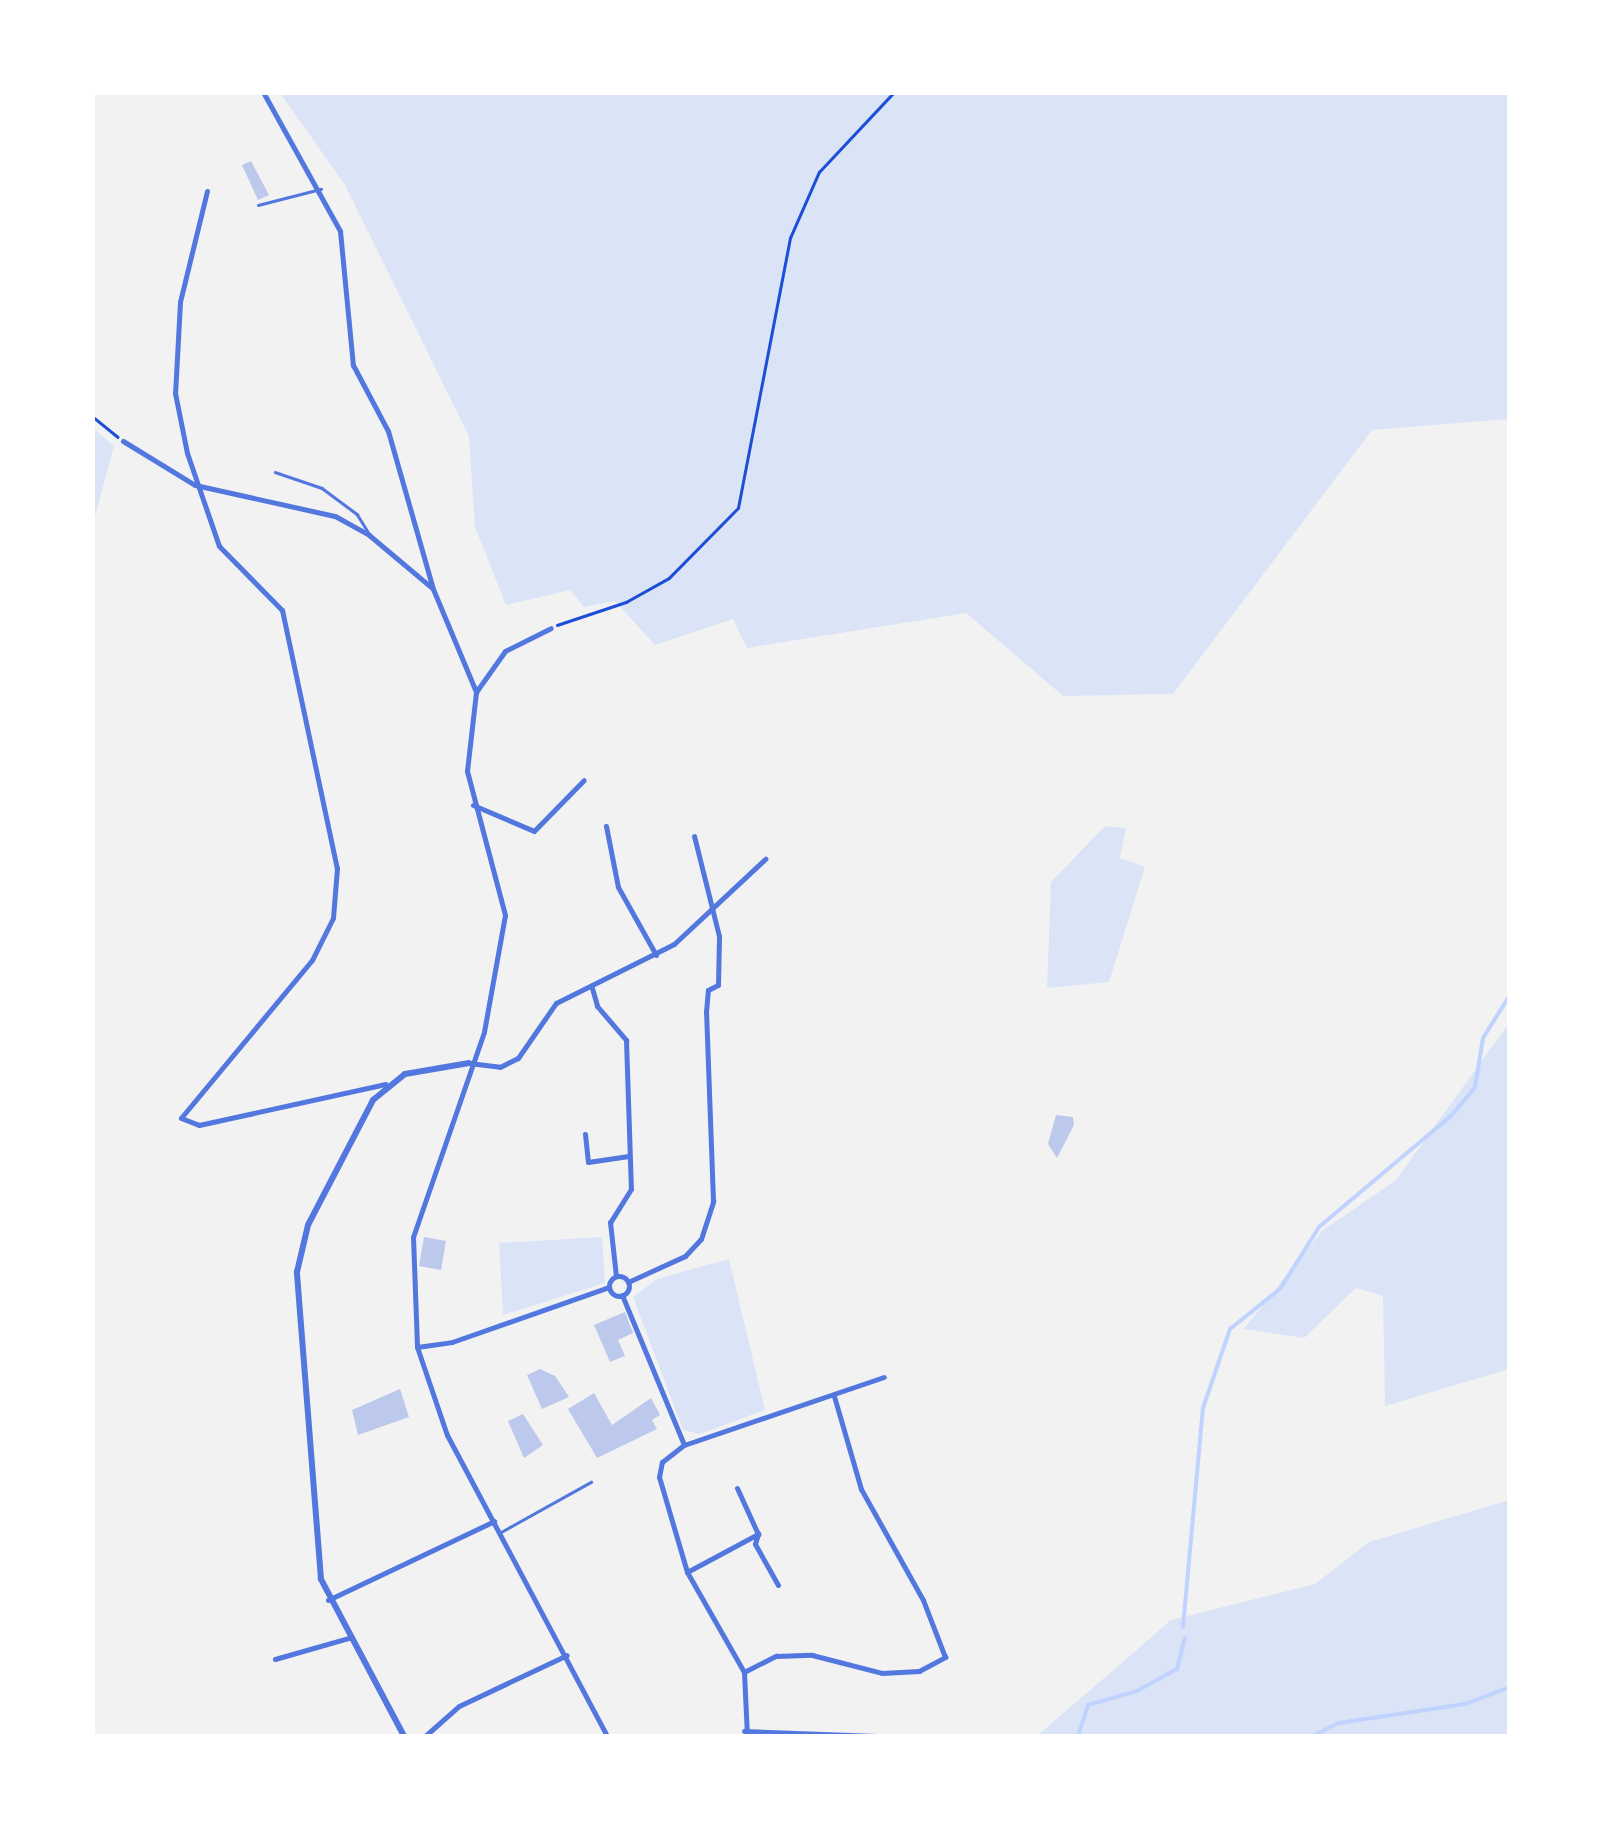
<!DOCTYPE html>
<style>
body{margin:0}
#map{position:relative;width:1602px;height:1829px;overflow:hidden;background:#f2f2f2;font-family:Inter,sans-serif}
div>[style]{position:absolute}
.green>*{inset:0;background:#dbe4f7}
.stream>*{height:4px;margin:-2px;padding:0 2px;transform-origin:2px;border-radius:2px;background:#bfd3fe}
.building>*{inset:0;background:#bdc9ec}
.path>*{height:2.5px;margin:-1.25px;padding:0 1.25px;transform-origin:1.25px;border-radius:1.25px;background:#1d4ed8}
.service>*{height:2.5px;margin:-1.25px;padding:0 1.25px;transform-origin:1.25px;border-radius:1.25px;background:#5277de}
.minor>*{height:5px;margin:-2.5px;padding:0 2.5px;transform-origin:2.5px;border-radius:2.5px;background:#5277de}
.minor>.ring{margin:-2.5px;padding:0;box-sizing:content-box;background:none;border:5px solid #5277de;border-radius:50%}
.tertiary>*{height:6px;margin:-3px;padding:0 3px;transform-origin:3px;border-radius:3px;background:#5277de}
span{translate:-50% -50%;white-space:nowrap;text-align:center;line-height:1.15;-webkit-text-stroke:10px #fff;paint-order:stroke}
.frame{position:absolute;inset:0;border:95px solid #fff;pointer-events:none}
</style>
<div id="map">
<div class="green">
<i style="clip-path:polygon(280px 93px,1509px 93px,1509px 419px,1372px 430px,1173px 694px,1063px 696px,966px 613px,747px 648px,733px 619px,655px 645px,615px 601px,584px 607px,570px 590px,506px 605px,475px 527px,469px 436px,345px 185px)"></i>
<i style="clip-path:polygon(93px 428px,114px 446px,93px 524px)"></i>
<i style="clip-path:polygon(1105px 826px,1126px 828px,1120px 858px,1145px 867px,1109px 982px,1047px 988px,1051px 882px)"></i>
<i style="clip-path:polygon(1509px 1023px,1509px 1369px,1385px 1406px,1383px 1296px,1356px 1288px,1304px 1338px,1244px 1329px,1322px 1231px,1396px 1180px)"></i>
<i style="clip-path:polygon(602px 1237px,605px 1283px,503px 1315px,499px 1243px)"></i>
<i style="clip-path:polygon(729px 1259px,765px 1410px,700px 1434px,683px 1430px,633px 1297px,657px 1279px)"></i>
<i style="clip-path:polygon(1509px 1500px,1509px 1736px,1037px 1736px,1171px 1620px,1315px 1584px,1369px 1542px)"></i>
</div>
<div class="stream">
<i style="left:1183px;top:1627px;width:220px;rotate:-84.8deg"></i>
<i style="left:1203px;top:1408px;width:83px;rotate:-71.1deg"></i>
<i style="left:1230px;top:1329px;width:64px;rotate:-38.7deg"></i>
<i style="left:1280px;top:1289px;width:73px;rotate:-57.8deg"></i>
<i style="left:1319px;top:1227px;width:172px;rotate:-40.1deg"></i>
<i style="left:1451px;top:1116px;width:38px;rotate:-50deg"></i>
<i style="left:1475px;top:1087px;width:50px;rotate:-80.7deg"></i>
<i style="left:1483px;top:1038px;width:51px;rotate:-57.9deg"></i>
<i style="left:1078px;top:1736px;width:33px;rotate:-72deg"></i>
<i style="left:1088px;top:1705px;width:51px;rotate:-15.9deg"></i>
<i style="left:1137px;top:1691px;width:46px;rotate:-28.8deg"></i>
<i style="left:1177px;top:1669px;width:32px;rotate:-76deg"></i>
<i style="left:1313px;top:1736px;width:29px;rotate:-27deg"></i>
<i style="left:1339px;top:1723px;width:127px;rotate:-8.6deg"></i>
<i style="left:1465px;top:1704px;width:48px;rotate:-20.7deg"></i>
</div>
<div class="building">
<i style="clip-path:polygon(251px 161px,269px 195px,258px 200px,242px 165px)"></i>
<i style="clip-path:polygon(1056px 1115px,1073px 1117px,1074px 1125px,1057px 1158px,1048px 1144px)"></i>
<i style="clip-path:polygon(424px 1237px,446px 1241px,441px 1270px,419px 1266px)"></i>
<i style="clip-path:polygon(625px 1312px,633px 1333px,618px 1340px,625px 1356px,610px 1362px,594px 1325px)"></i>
<i style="clip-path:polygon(540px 1369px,555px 1376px,569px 1397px,542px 1409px,527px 1375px)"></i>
<i style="clip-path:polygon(400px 1389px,409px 1417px,358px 1435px,352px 1410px)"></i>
<i style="clip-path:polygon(594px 1393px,612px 1425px,651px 1398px,660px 1415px,652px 1420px,657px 1429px,597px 1458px,568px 1409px)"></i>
<i style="clip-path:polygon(523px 1414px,543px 1445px,524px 1458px,508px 1421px)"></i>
</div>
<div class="path">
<i style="left:92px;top:416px;width:33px;rotate:39deg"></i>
<i style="left:557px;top:625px;width:73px;rotate:-18.4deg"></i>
<i style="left:626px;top:602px;width:49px;rotate:-29.2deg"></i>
<i style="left:669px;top:578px;width:98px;rotate:-45.4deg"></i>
<i style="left:738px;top:508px;width:275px;rotate:-79.1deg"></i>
<i style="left:790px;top:238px;width:72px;rotate:-66.3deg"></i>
<i style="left:819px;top:172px;width:110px;rotate:-46.8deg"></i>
</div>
<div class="service">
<i style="left:258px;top:205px;width:65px;rotate:-14.3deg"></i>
<i style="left:275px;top:472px;width:50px;rotate:18.8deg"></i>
<i style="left:322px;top:488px;width:44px;rotate:36.6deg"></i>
<i style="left:357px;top:514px;width:22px;rotate:58deg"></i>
<i style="left:501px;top:1532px;width:103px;rotate:-29.1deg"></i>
</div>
<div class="minor">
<i style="left:263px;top:92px;width:159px;rotate:61deg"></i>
<i style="left:340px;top:231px;width:135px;rotate:84.5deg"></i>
<i style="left:353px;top:365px;width:75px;rotate:62.1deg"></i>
<i style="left:388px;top:431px;width:164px;rotate:74.1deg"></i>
<i style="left:433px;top:589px;width:112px;rotate:67.3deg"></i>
<i style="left:476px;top:692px;width:80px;rotate:96.5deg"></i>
<i style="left:467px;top:771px;width:149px;rotate:75.2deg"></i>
<i style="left:505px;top:915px;width:119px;rotate:100.2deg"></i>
<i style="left:484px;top:1032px;width:217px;rotate:109.1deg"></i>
<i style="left:413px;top:1237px;width:110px;rotate:87.9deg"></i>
<i style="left:417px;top:1347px;width:93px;rotate:71.2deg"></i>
<i style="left:447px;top:1435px;width:341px;rotate:62deg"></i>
<i style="left:207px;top:191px;width:114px;rotate:103.7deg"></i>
<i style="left:180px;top:302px;width:91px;rotate:93.1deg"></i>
<i style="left:175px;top:393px;width:61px;rotate:78.7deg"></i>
<i style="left:187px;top:453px;width:98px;rotate:71deg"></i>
<i style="left:219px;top:546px;width:90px;rotate:45.5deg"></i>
<i style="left:282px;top:610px;width:264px;rotate:78deg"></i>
<i style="left:337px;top:868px;width:50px;rotate:94.6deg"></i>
<i style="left:333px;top:918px;width:47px;rotate:116.6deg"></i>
<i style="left:312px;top:960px;width:205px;rotate:129.7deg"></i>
<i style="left:181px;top:1118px;width:19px;rotate:21deg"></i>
<i style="left:199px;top:1125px;width:191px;rotate:-12.4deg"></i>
<i style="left:123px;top:441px;width:84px;rotate:31.4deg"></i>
<i style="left:195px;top:485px;width:143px;rotate:12.5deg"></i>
<i style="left:335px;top:516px;width:39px;rotate:29deg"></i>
<i style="left:369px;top:535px;width:81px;rotate:40deg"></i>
<i style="left:476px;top:692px;width:50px;rotate:-54.7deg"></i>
<i style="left:505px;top:651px;width:51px;rotate:-26.6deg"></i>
<i style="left:473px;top:805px;width:66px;rotate:23.1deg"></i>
<i style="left:534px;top:831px;width:71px;rotate:-45.6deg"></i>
<i style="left:606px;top:826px;width:62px;rotate:78.9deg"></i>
<i style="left:618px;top:887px;width:78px;rotate:60.8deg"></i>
<i style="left:592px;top:988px;width:19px;rotate:74deg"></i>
<i style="left:597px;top:1006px;width:45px;rotate:49.5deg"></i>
<i style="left:626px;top:1040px;width:149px;rotate:88.1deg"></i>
<i style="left:631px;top:1189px;width:39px;rotate:122deg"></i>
<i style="left:610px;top:1222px;width:54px;rotate:83.7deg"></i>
<i style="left:469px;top:1063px;width:31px;rotate:7deg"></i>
<i style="left:500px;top:1067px;width:20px;rotate:-27deg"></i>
<i style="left:518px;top:1058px;width:67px;rotate:-55.4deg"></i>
<i style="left:556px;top:1003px;width:132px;rotate:-26.6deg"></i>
<i style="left:674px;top:944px;width:125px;rotate:-43deg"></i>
<i style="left:585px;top:1134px;width:28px;rotate:84deg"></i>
<i style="left:588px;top:1162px;width:41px;rotate:-8.3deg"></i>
<i class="ring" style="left:609px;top:1276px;width:15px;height:15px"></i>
<i style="left:628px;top:1282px;width:63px;rotate:-24.5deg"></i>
<i style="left:685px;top:1256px;width:23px;rotate:-47deg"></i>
<i style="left:701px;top:1239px;width:40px;rotate:-72deg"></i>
<i style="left:713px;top:1201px;width:189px;rotate:-92.1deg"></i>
<i style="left:706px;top:1012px;width:22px;rotate:-85deg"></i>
<i style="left:708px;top:990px;width:11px;rotate:-27deg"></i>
<i style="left:718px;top:985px;width:49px;rotate:-88.8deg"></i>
<i style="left:719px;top:936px;width:103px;rotate:-104deg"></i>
<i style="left:622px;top:1295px;width:162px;rotate:67.5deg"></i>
<i style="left:417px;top:1347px;width:35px;rotate:-8deg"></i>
<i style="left:452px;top:1342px;width:166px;rotate:-19.3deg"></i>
<i style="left:737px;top:1488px;width:51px;rotate:65.5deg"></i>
<i style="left:758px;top:1534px;width:10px;rotate:107deg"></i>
<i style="left:755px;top:1544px;width:47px;rotate:60.7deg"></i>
<i style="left:687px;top:1572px;width:81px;rotate:-28.2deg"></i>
<i style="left:328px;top:1600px;width:184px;rotate:-25.4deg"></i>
<i style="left:275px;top:1659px;width:76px;rotate:-16deg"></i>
<i style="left:744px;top:1672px;width:36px;rotate:-27deg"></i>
<i style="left:776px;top:1656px;width:36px;rotate:-2deg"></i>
<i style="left:812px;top:1655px;width:72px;rotate:14.4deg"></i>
<i style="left:882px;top:1673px;width:37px;rotate:-3deg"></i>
<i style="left:919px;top:1671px;width:30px;rotate:-28deg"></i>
<i style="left:945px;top:1657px;width:61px;rotate:-111.1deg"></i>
<i style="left:923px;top:1600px;width:127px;rotate:-119.2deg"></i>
<i style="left:861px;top:1489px;width:97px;rotate:-106.2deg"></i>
<i style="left:744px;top:1731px;width:133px;rotate:2.2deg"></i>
<i style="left:425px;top:1736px;width:45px;rotate:-41.4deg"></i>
<i style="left:459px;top:1706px;width:119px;rotate:-25.3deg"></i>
<i style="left:747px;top:1736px;width:64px;rotate:-92.7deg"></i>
<i style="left:744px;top:1672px;width:115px;rotate:-119.7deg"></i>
<i style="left:687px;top:1572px;width:99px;rotate:-106.4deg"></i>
<i style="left:659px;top:1477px;width:15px;rotate:-79deg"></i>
<i style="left:662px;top:1462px;width:28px;rotate:-38deg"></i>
<i style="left:684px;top:1445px;width:211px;rotate:-18.8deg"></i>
</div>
<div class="tertiary">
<i style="left:404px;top:1736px;width:178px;rotate:-117.9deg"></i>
<i style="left:321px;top:1579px;width:308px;rotate:-94.5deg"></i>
<i style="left:297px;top:1272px;width:48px;rotate:-76.8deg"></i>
<i style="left:308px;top:1225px;width:141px;rotate:-62.5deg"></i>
<i style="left:373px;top:1100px;width:41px;rotate:-39.1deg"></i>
<i style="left:405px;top:1074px;width:65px;rotate:-9.8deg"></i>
</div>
<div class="frame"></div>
</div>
